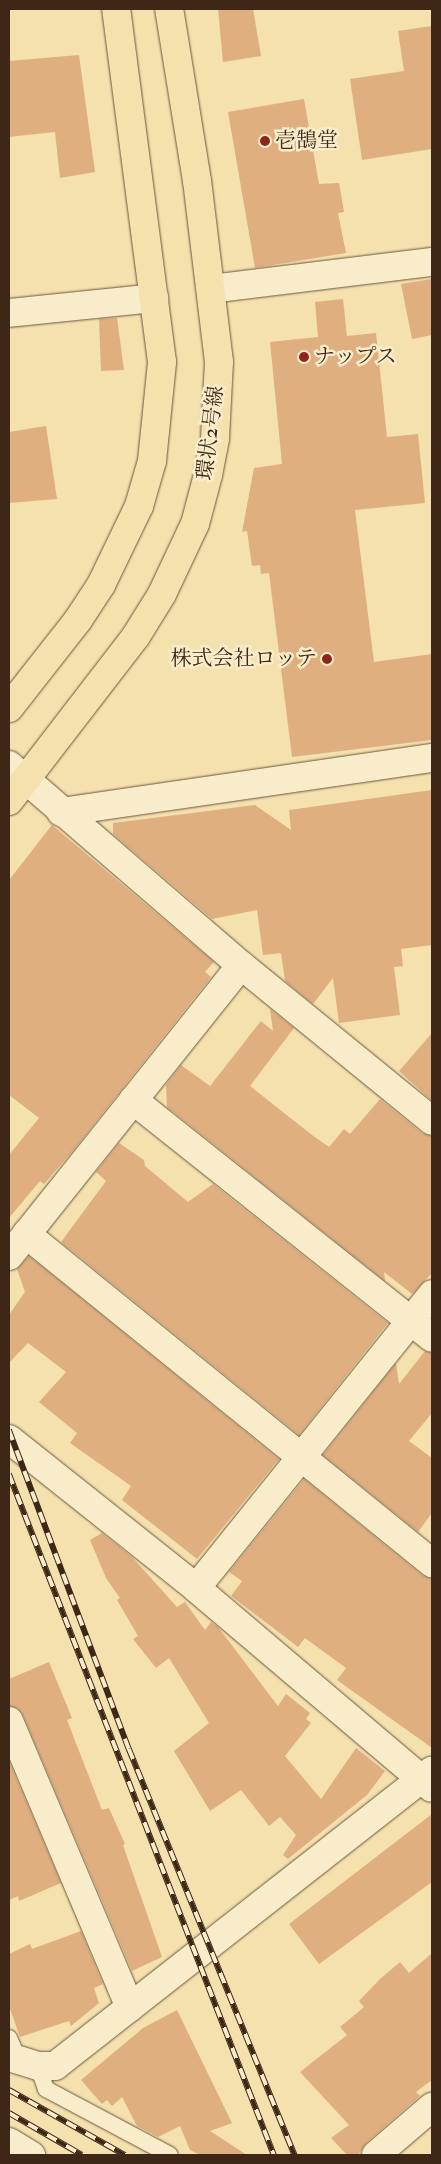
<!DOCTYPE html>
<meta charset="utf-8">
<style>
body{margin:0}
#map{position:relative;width:441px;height:2164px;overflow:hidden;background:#f4e1ae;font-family:"IM FELL Double Pica","Noto Serif JP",serif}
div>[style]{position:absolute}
.building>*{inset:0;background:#e0af80}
.roads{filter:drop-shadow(0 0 1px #6c563d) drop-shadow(0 0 1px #6c563d)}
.lane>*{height:16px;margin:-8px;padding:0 8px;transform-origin:8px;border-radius:8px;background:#f8ecca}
.street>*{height:28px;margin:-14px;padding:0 14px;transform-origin:14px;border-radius:14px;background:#f8ecca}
.secondary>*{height:28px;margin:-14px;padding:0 14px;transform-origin:14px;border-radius:14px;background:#f8ecca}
.primary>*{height:28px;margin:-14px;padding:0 14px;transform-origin:14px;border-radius:14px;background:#f4e1ae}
.rail>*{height:5.5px;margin-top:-2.75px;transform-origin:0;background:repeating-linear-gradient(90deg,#f8ecca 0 11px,#3e2717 0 22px);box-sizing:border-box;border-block:1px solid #3e2717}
.dots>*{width:14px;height:14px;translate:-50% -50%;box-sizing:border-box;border:2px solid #f8ecca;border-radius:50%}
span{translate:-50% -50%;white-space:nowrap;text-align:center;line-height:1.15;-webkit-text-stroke:5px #f8ecca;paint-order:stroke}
.poi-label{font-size:21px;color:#3e2717}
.left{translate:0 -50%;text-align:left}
.right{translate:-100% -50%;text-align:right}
.street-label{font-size:21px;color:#3e2717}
.frame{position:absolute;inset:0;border:10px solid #3e2717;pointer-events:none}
</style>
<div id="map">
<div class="building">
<i style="clip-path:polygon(218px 9px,253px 9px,261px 56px,223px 62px)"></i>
<i style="clip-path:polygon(432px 26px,432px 149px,362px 160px,350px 79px,404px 71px,398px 31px)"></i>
<i style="clip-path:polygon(79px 55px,95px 172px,60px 178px,55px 132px,9px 137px,9px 61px)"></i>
<i style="clip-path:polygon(304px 99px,319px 184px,339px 183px,344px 212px,338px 213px,346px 253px,255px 268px,228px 112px)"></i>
<i style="clip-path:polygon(432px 279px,432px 335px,412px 339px,401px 284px)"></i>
<i style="clip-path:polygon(343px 299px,347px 336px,376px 333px,387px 437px,418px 434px,425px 503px,355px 510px,374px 662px,432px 654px,432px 740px,292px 757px,269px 573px,261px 574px,260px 565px,252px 566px,247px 531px,242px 532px,254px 468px,282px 464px,270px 342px,318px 337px,315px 302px)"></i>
<i style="clip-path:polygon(117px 318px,124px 370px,101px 371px,99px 319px)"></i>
<i style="clip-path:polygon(46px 426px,57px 499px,9px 503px,9px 432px)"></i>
<i style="clip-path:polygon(432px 790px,432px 945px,401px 949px,403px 966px,394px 967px,400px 1015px,339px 1023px,333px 978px,313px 1004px,285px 981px,281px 953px,263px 955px,257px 910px,212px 919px,113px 834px,113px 823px,255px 805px,291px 830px,289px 810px)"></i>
<i style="clip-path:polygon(52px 825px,214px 962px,205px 972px,211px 977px,72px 1152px,44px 1184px,40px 1181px,9px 1218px,9px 1155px,39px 1118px,9px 1095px,9px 880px)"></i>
<i style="clip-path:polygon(270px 1009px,294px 1028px,250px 1086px,312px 1135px,329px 1147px,344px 1129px,350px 1134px,380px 1099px,422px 1133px,432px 1136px,432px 1273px,412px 1294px,384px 1272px,385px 1281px,167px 1107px,166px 1085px,181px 1065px,210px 1086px,261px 1021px,273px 1031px)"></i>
<i style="clip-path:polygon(432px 1033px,432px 1101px,399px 1071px)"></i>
<i style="clip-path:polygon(119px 1143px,144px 1160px,145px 1166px,188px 1202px,213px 1184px,388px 1323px,299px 1435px,61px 1242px,106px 1181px,96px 1172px)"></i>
<i style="clip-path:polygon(29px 1256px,279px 1459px,197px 1559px,122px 1500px,131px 1486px,70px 1443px,77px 1433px,39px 1402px,66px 1372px,28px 1343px,9px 1363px,9px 1315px,25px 1292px,17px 1269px)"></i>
<i style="clip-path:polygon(425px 1351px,432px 1353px,432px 1413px,409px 1441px,432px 1458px,432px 1513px,418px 1532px,323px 1455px,396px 1363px,399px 1384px)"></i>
<i style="clip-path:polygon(304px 1479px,422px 1575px,432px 1579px,432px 1748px,337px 1680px,346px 1668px,305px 1638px,298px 1647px,231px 1596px,242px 1581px,229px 1572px)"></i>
<i style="clip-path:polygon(102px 1533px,132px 1557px,177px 1607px,185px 1602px,205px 1630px,211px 1622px,218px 1627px,278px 1706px,286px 1694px,310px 1713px,306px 1719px,311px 1723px,285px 1756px,321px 1799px,356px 1748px,385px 1771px,367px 1795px,288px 1859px,283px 1855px,296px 1835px,280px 1817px,269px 1826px,241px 1790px,210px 1811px,174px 1751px,209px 1723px,169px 1658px,156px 1668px,133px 1639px,138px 1636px,117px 1600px,120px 1598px,106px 1578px,90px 1540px)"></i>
<i style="clip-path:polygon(49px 1662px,72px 1718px,67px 1720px,102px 1810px,109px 1808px,125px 1844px,123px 1845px,162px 1957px,132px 1971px,23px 1715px,18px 1708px,9px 1706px,9px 1679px)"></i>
<i style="clip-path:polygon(9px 1761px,61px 1883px,19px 1901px,18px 1896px,9px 1900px)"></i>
<i style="clip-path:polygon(432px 1814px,432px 1882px,319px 1964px,289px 1924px)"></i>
<i style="clip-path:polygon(81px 1931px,103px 1984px,94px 1988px,99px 2003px,71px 2026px,69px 2021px,20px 2037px,9px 2006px,9px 1954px,30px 1944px,32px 1949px)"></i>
<i style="clip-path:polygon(432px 1953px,432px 2080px,416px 2092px,420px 2096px,366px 2143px,358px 2155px,347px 2155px,331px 2138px,349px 2125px,300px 2072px,347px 2035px,340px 2027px,364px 2007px,359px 2001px,380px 1979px,400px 1962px,409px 1973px)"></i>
<i style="clip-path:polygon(177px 2010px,232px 2123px,210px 2131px,247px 2155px,200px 2155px,190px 2150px,180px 2126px,158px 2137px,137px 2126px,122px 2097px,112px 2106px,107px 2100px,102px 2104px,81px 2080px,143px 2028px)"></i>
</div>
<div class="roads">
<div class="lane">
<i style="left:9px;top:2038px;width:26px;rotate:67deg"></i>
<i style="left:38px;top:2066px;width:24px;rotate:71deg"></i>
<i style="left:46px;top:2089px;width:140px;rotate:28deg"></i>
</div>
<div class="street">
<i style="left:211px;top:289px;width:223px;rotate:-7deg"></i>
<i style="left:9px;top:313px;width:146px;rotate:-5.9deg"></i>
<i style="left:9px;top:765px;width:306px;rotate:40.8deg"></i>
<i style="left:241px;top:965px;width:247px;rotate:39.2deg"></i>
<i style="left:61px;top:812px;width:375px;rotate:-8.3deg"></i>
<i style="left:133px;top:1100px;width:382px;rotate:38.5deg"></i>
<i style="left:26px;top:1234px;width:523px;rotate:39.02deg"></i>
<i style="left:9px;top:1256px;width:372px;rotate:-51.4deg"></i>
<i style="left:9px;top:1439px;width:239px;rotate:38.5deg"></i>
<i style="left:196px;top:1588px;width:309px;rotate:40.3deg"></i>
<i style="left:196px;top:1588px;width:377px;rotate:-51.2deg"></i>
<i style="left:9px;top:1721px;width:311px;rotate:67.1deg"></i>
<i style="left:9px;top:2057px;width:30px;rotate:17deg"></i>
<i style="left:38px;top:2066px;width:17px"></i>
<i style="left:9px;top:2142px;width:26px;rotate:31deg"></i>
<i style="left:376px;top:2155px;width:74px;rotate:-40.6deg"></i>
</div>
<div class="secondary">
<i style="left:55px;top:2066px;width:479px;rotate:-38.1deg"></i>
</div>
<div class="primary">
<i style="left:9px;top:708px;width:112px;rotate:-51.9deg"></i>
<i style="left:78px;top:620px;width:42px;rotate:-56.7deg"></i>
<i style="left:101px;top:585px;width:88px;rotate:-64.3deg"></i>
<i style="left:139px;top:506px;width:47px;rotate:-73.9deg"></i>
<i style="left:152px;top:461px;width:100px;rotate:-84.2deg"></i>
<i style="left:162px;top:362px;width:356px;rotate:-97.4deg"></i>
<i style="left:9px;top:801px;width:208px;rotate:-52.4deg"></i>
<i style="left:136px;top:636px;width:49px;rotate:-58.2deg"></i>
<i style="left:162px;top:594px;width:77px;rotate:-64.8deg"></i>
<i style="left:195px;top:524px;width:51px;rotate:-75.1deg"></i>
<i style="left:208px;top:475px;width:38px;rotate:-79deg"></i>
<i style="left:215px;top:438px;width:76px;rotate:-87deg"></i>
<i style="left:219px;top:362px;width:182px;rotate:-96.9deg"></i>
<i style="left:197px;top:181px;width:174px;rotate:-99.2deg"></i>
</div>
</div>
<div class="rail">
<i style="left:9px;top:1430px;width:341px;rotate:69.4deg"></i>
<i style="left:129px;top:1749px;width:439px;rotate:67.8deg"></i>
<i style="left:9px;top:1474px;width:731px;rotate:68.74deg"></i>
<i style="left:9px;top:2090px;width:133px;rotate:29.3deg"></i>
<i style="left:9px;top:2113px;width:84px;rotate:29.9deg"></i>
</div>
<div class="dots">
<i style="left:265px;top:141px;background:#8f2418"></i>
<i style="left:304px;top:357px;background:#8f2418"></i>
<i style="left:327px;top:659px;background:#8f2418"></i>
</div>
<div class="poi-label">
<span class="left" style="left:275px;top:141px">壱鵠堂</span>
<span class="left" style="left:314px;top:357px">ナップス</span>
<span class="right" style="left:317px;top:659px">株式会社ロッテ</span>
</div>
<div class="street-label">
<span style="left:211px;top:433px;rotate:-83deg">環状2号線</span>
</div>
<div class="frame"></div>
</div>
